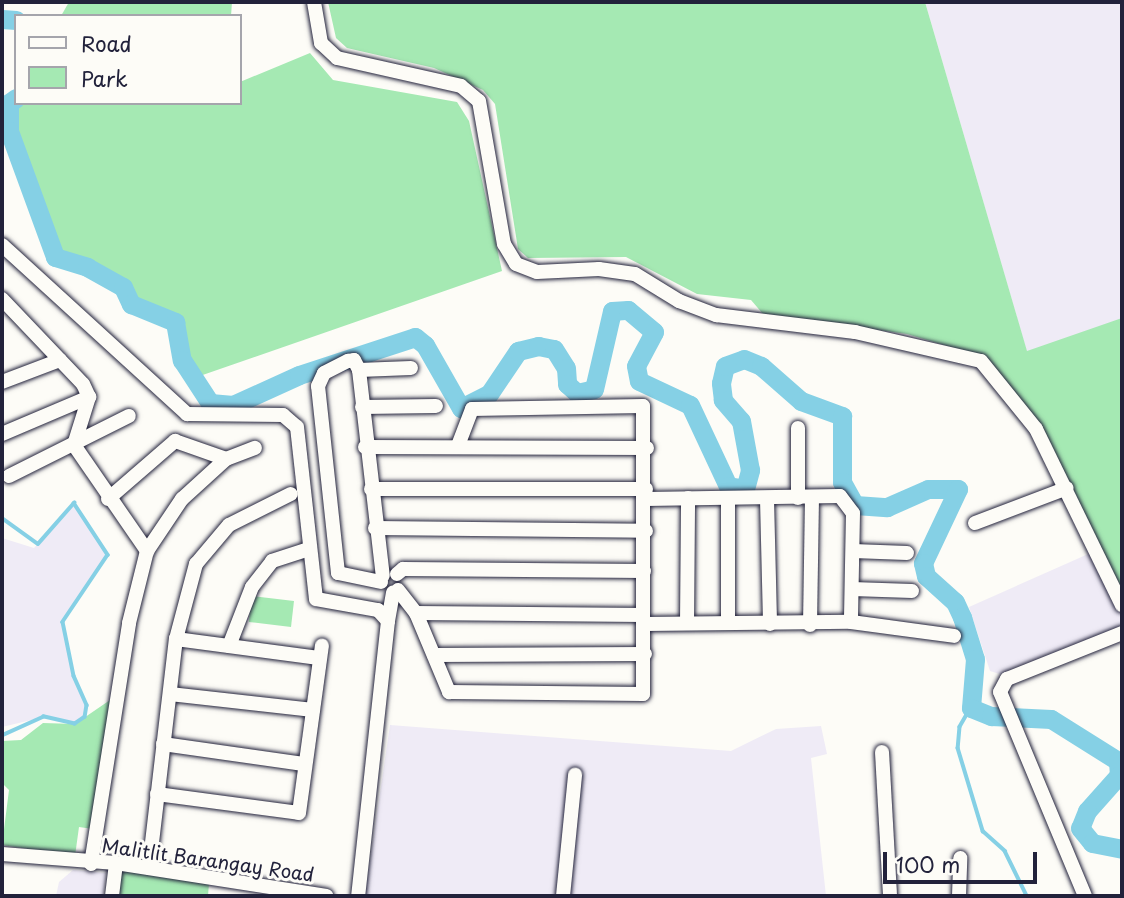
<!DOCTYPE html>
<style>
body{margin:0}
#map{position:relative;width:1124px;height:898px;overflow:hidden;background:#fdfcf7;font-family:"Playpen Sans",sans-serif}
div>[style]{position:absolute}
.built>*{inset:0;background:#efebf6}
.green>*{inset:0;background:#a5e9b3}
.stream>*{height:3.5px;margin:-1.75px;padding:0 1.75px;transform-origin:1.75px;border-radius:1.75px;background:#85d0e5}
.river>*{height:19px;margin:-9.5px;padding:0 9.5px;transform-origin:9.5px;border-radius:9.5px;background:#85d0e5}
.roads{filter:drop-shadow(0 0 2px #22223b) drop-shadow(0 0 2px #22223b)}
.minor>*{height:14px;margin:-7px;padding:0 7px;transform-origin:7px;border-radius:7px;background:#fdfcf7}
span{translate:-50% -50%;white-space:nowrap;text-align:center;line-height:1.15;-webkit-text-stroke:6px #fdfcf7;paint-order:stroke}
.street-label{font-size:19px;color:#22223b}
.frame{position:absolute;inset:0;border:4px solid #22223b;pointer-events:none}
.legend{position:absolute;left:14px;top:14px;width:228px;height:91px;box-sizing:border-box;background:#fdfcf7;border:2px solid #a5a5ac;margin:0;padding:9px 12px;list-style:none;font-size:21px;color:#22223b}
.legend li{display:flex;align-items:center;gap:14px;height:35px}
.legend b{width:35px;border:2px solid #a5a5ac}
.scale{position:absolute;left:883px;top:852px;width:154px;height:32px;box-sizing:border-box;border:4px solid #22223b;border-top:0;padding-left:9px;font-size:21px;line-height:24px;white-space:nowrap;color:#22223b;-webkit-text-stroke:5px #fdfcf7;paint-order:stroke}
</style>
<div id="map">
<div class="built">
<i style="clip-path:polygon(925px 2px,1122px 2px,1122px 319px,1027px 352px)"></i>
<i style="clip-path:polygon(74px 503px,108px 555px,63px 622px,74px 676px,87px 705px,85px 717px,75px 724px,44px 717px,2px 727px,2px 538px,34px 548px)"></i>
<i style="clip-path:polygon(1095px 551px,1122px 617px,1122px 634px,1006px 676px,990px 671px,969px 607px)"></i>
<i style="clip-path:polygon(390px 725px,731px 751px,776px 729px,821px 726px,827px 754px,811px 758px,826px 896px,365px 896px)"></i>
<i style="clip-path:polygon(73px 870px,106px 873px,103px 896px,56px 896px,59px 882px)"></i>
</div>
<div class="green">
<i style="clip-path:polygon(69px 2px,232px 2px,231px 16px,61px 16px)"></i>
<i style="clip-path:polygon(328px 2px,925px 2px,1027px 351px,1122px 318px,1122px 602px,1062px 470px,984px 357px,907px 334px,763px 314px,751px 300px,697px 294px,626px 257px,528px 258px,518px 249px,495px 104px,483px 90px,434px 68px,347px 48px,336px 38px)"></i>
<i style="clip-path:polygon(310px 53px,333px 80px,457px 102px,469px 121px,502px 271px,194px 378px,182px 360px,175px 322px,131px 304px,123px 287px,87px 267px,55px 257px,9px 131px,9px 103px,16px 98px,16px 103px,240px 103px,240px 82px)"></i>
<i style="clip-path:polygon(251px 596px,294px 601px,291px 627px,249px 622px)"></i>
<i style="clip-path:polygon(113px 698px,93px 829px,79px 827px,75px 856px,2px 845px,9px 790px,2px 783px,2px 741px,21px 740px,43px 723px,75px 724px)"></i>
<i style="clip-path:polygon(119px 868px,209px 883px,208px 896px,115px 896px)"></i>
</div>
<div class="stream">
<i style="left:2px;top:105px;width:7px;rotate:-16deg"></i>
<i style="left:2px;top:518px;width:44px;rotate:35.8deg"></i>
<i style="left:38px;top:544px;width:55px;rotate:-48.7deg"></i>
<i style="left:74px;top:503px;width:62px;rotate:56.8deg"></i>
<i style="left:108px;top:555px;width:81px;rotate:123.9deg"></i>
<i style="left:63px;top:622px;width:55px;rotate:78.5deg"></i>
<i style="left:74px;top:676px;width:32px;rotate:66deg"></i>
<i style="left:87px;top:705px;width:12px;rotate:99deg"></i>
<i style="left:85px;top:717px;width:12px;rotate:145deg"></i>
<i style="left:75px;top:724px;width:32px;rotate:-167deg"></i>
<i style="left:44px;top:717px;width:46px;rotate:155.7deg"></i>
<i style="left:971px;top:708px;width:22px;rotate:120deg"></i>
<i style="left:960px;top:727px;width:21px;rotate:95deg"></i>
<i style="left:958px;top:748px;width:87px;rotate:73.2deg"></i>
<i style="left:983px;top:831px;width:30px;rotate:42deg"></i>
<i style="left:1005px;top:851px;width:50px;rotate:63.9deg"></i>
</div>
<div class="river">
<i style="left:2px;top:19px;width:14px;rotate:4deg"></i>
<i style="left:16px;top:98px;width:9px;rotate:144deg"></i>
<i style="left:9px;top:103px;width:28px;rotate:90deg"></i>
<i style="left:9px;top:131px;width:134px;rotate:69.9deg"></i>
<i style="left:55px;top:257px;width:34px;rotate:17deg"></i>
<i style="left:87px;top:267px;width:41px;rotate:29.1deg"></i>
<i style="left:123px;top:287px;width:19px;rotate:65deg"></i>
<i style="left:131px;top:304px;width:48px;rotate:22.2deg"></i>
<i style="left:175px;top:322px;width:39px;rotate:80deg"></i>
<i style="left:182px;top:360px;width:51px;rotate:56.9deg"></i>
<i style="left:210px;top:403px;width:23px;rotate:5deg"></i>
<i style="left:233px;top:405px;width:72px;rotate:-24.4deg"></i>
<i style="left:299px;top:375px;width:122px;rotate:-18.1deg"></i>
<i style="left:415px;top:337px;width:13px;rotate:39deg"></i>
<i style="left:425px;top:345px;width:73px;rotate:60.3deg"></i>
<i style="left:461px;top:408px;width:31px;rotate:-27deg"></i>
<i style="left:489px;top:394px;width:52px;rotate:-56deg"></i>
<i style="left:518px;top:351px;width:21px;rotate:-14deg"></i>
<i style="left:538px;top:346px;width:16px;rotate:11deg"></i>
<i style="left:554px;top:349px;width:22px;rotate:58deg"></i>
<i style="left:566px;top:368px;width:16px;rotate:86deg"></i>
<i style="left:567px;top:384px;width:13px;rotate:42deg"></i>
<i style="left:577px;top:393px;width:17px;rotate:-13deg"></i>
<i style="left:594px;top:389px;width:80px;rotate:-77deg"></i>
<i style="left:612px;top:311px;width:16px;rotate:-4deg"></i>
<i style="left:628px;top:310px;width:34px;rotate:40deg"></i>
<i style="left:654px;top:332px;width:38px;rotate:118deg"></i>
<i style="left:636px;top:366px;width:15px;rotate:79deg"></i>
<i style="left:639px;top:381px;width:56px;rotate:25.2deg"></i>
<i style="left:690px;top:405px;width:89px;rotate:64.9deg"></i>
<i style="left:728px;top:486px;width:17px;rotate:10deg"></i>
<i style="left:745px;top:489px;width:20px;rotate:-75deg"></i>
<i style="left:750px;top:470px;width:50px;rotate:-100.4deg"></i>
<i style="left:741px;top:421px;width:28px;rotate:-131deg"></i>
<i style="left:723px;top:400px;width:17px;rotate:-97deg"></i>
<i style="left:721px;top:383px;width:17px;rotate:-77deg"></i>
<i style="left:725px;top:366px;width:20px;rotate:-20deg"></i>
<i style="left:744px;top:359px;width:18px;rotate:22deg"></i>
<i style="left:761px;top:366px;width:53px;rotate:41.2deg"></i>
<i style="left:801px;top:401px;width:44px;rotate:20.1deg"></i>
<i style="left:842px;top:416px;width:66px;rotate:90deg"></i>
<i style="left:842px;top:482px;width:26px;rotate:61deg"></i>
<i style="left:855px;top:505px;width:32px;rotate:4deg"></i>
<i style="left:887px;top:507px;width:45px;rotate:-23.7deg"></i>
<i style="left:928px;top:489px;width:30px"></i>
<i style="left:958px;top:489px;width:82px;rotate:115.3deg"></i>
<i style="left:923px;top:563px;width:13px;rotate:77deg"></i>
<i style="left:926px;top:576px;width:39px;rotate:42deg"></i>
<i style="left:955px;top:602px;width:17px;rotate:65deg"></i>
<i style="left:962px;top:617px;width:44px;rotate:72.8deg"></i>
<i style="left:975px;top:659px;width:49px;rotate:94.7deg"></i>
<i style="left:971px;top:708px;width:22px;rotate:22deg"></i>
<i style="left:991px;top:716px;width:60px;rotate:2.9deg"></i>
<i style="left:1051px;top:719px;width:79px;rotate:32.1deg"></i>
<i style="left:1118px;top:761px;width:14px;rotate:86deg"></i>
<i style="left:1119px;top:775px;width:48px;rotate:131.6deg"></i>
<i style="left:1087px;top:811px;width:18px;rotate:112deg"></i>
<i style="left:1080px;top:828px;width:19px;rotate:51deg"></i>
<i style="left:1092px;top:843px;width:31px;rotate:11deg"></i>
</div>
<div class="roads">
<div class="minor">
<i style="left:314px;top:2px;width:42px;rotate:80.3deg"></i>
<i style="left:321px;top:43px;width:22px;rotate:43deg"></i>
<i style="left:337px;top:58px;width:127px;rotate:12.7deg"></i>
<i style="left:461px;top:86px;width:23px;rotate:40deg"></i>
<i style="left:479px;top:101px;width:145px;rotate:80.1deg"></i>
<i style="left:504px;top:244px;width:23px;rotate:59deg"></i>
<i style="left:516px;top:264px;width:22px;rotate:21deg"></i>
<i style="left:537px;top:272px;width:62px;rotate:-2.8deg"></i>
<i style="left:599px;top:269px;width:36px;rotate:8deg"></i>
<i style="left:635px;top:274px;width:52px;rotate:31.5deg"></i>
<i style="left:679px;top:301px;width:40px;rotate:21deg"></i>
<i style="left:716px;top:315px;width:140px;rotate:7deg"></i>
<i style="left:855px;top:332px;width:129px;rotate:13deg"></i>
<i style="left:981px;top:361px;width:87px;rotate:51deg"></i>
<i style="left:1036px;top:429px;width:196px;rotate:64deg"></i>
<i style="left:2px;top:245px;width:251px;rotate:42.4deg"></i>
<i style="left:187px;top:414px;width:96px;rotate:0.6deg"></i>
<i style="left:283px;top:415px;width:18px;rotate:41deg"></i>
<i style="left:297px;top:427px;width:173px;rotate:83.7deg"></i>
<i style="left:316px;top:599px;width:63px;rotate:10.1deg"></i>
<i style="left:378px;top:610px;width:15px;rotate:48deg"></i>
<i style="left:388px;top:621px;width:277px;rotate:96.2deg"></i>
<i style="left:2px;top:299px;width:117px;rotate:46.4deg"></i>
<i style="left:83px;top:384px;width:14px;rotate:65deg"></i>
<i style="left:89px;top:397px;width:50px;rotate:107.4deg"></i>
<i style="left:74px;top:445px;width:129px;rotate:55.4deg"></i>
<i style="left:359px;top:370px;width:52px;rotate:-2.2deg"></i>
<i style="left:2px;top:382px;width:62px;rotate:-20.8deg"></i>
<i style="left:362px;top:407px;width:74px;rotate:-0.8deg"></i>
<i style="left:798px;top:428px;width:70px;rotate:90deg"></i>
<i style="left:2px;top:434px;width:95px;rotate:-23deg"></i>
<i style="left:365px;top:447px;width:282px;rotate:0.2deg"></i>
<i style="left:9px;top:476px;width:134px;rotate:-26.6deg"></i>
<i style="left:371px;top:489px;width:275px"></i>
<i style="left:108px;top:499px;width:89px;rotate:-40.9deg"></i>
<i style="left:175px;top:441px;width:54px;rotate:19.4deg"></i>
<i style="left:646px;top:499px;width:194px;rotate:-0.9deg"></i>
<i style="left:840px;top:496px;width:21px;rotate:53deg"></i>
<i style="left:853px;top:513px;width:109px;rotate:91.1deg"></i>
<i style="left:728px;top:499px;width:124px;rotate:90deg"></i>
<i style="left:767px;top:499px;width:125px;rotate:88.6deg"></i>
<i style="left:975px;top:523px;width:98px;rotate:-20.8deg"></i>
<i style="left:375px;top:528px;width:271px;rotate:0.6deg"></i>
<i style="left:853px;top:551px;width:54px;rotate:2.1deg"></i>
<i style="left:397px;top:574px;width:8px;rotate:-40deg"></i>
<i style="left:403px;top:569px;width:241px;rotate:0.5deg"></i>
<i style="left:381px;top:582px;width:44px;rotate:-168.2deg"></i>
<i style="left:338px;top:573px;width:188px;rotate:-96.1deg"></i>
<i style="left:318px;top:386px;width:14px;rotate:-65deg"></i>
<i style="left:324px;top:373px;width:27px;rotate:-27deg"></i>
<i style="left:348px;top:361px;width:6px;rotate:-9deg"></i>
<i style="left:354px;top:360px;width:11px;rotate:63deg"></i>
<i style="left:359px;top:370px;width:207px;rotate:83.4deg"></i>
<i style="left:852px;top:589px;width:60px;rotate:1.9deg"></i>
<i style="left:398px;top:590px;width:29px;rotate:52deg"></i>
<i style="left:416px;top:613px;width:86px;rotate:67.3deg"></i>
<i style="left:449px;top:692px;width:194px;rotate:0.6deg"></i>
<i style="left:643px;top:694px;width:288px;rotate:-90deg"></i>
<i style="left:643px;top:406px;width:171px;rotate:179deg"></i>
<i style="left:472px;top:409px;width:39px;rotate:111deg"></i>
<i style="left:416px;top:613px;width:227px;rotate:0.5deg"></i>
<i style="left:388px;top:621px;width:29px;rotate:-80deg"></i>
<i style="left:687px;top:623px;width:125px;rotate:-89.5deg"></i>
<i style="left:645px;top:624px;width:206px;rotate:-0.6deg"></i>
<i style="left:851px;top:622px;width:104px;rotate:7.7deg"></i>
<i style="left:810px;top:625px;width:127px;rotate:-89.1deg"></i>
<i style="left:176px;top:639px;width:144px;rotate:7.6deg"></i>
<i style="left:229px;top:646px;width:63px;rotate:-68.7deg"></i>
<i style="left:252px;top:587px;width:33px;rotate:-52deg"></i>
<i style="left:272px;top:561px;width:38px;rotate:-18deg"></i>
<i style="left:434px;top:655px;width:211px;rotate:-0.3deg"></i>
<i style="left:170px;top:694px;width:144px;rotate:6.4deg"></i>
<i style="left:163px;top:744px;width:142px;rotate:8.1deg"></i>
<i style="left:882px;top:752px;width:144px;rotate:86.8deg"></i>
<i style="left:157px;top:794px;width:143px;rotate:7.6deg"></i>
<i style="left:299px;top:813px;width:169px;rotate:-82.2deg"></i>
<i style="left:2px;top:854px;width:114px;rotate:4.5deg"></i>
<i style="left:116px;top:863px;width:213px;rotate:8.9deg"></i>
<i style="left:91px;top:864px;width:244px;rotate:-81deg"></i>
<i style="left:129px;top:623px;width:74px;rotate:-76deg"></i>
<i style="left:147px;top:551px;width:63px;rotate:-56.1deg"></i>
<i style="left:182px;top:499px;width:59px;rotate:-42.3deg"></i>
<i style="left:226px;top:459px;width:31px;rotate:-21deg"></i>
<i style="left:149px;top:868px;width:231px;rotate:-83.3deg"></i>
<i style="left:176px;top:639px;width:78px;rotate:-75.1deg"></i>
<i style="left:196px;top:564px;width:51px;rotate:-49.8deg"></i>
<i style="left:229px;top:525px;width:69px;rotate:-26.6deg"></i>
<i style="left:112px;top:896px;width:33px;rotate:-83deg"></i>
<i style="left:563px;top:896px;width:122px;rotate:-84.3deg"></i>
<i style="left:959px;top:896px;width:38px;rotate:-88deg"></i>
<i style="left:1085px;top:896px;width:221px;rotate:-112.6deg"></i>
<i style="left:1000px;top:692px;width:15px;rotate:-62deg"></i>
<i style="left:1007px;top:679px;width:124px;rotate:-21.8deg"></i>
</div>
</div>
<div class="street-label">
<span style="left:208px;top:860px;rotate:8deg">Malitlit Barangay Road</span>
</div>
<div class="frame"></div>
<ul class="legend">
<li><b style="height:9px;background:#fdfcf7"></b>Road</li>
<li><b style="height:19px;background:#a5e9b3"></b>Park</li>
</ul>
<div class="scale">100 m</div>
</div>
